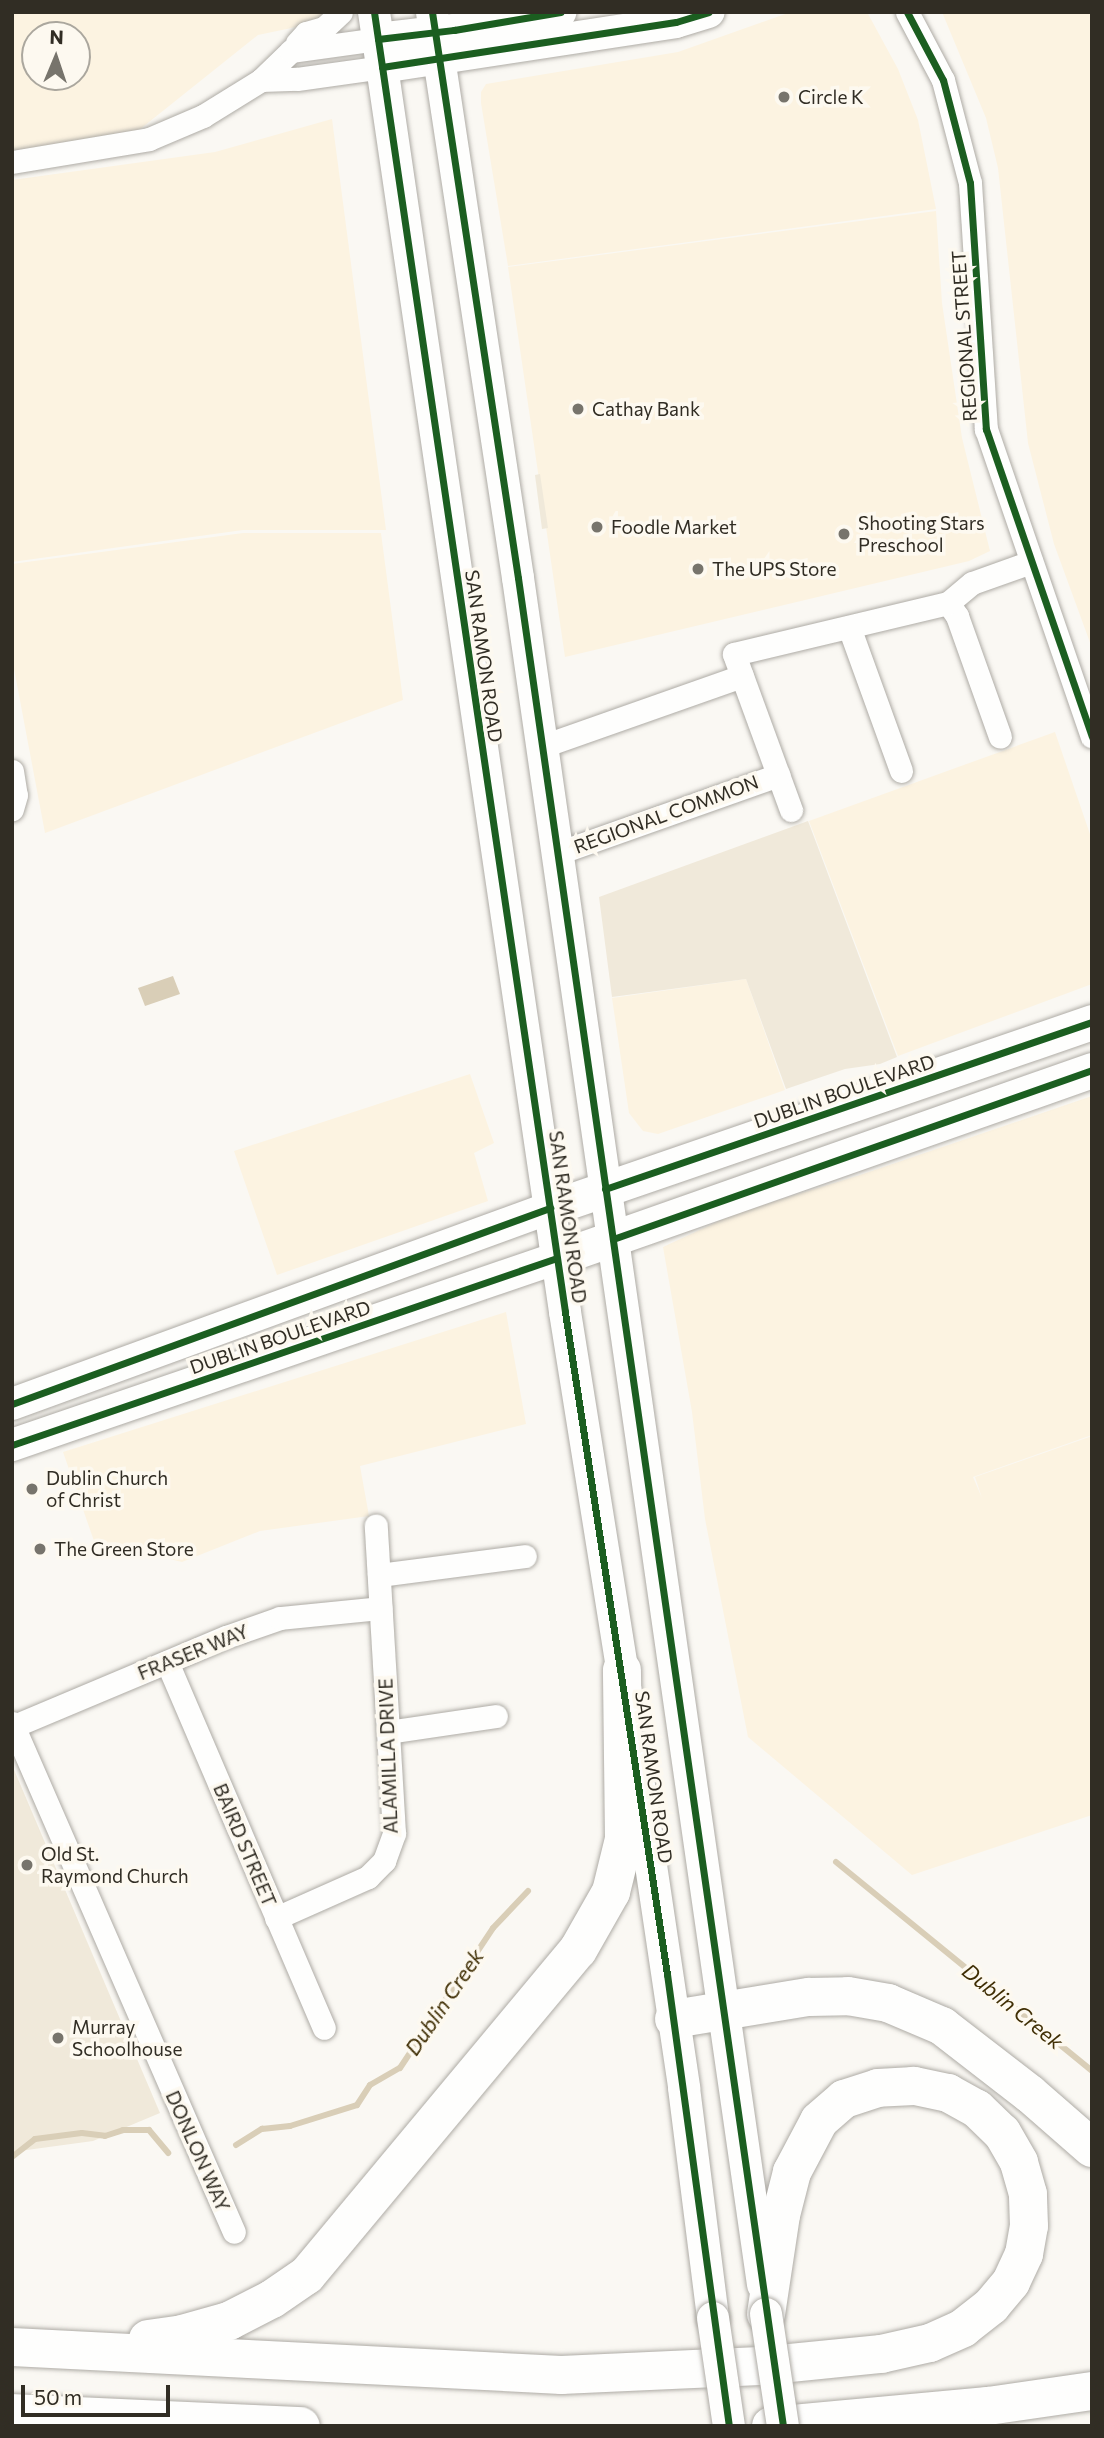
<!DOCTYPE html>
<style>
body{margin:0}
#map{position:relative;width:1104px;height:2438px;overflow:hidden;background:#faf8f3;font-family:Commissioner,sans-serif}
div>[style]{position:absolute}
.built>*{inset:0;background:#fcf3e1}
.green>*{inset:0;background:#f0e9da}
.water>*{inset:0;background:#d9ceb7}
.stream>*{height:6px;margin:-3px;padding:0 3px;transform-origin:3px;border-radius:3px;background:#d9ceb7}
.roads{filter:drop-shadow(0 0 2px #aeaba5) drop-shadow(0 0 2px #aeaba5)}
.street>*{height:23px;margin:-11.5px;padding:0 11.5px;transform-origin:11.5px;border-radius:11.5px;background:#fefefd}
.secondary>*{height:32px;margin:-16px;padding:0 16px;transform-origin:16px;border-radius:16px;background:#fefefd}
.primary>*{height:35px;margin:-17.5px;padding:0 17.5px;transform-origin:17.5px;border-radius:17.5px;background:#fefefd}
.highway>*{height:38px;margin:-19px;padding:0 19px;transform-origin:19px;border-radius:19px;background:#fefefd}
.bridges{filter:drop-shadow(0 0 2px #aeaba5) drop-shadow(0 0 2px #aeaba5)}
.secondary-bridge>*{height:32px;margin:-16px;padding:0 16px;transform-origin:16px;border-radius:16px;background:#fefefd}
.cycleway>*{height:7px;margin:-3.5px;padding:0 3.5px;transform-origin:3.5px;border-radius:3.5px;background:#1b5e20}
.dots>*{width:19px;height:19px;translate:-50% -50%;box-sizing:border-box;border:4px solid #fdf9f0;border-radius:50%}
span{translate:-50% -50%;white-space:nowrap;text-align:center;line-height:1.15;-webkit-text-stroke:7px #fdf9f0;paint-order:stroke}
.poi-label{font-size:19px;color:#312d24}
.left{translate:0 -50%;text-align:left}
.street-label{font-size:19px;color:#312d24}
.water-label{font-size:21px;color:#402f05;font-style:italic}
.frame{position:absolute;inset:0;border:14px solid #312d24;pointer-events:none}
.north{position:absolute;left:21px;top:21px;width:70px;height:70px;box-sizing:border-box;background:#fdf9f0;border:2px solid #aba79e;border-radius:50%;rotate:2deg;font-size:19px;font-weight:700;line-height:28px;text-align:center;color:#312d24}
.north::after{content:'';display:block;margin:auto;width:24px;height:32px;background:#77746c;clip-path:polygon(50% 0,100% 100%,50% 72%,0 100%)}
.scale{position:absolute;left:21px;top:2385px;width:149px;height:32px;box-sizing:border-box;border:4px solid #312d24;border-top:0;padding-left:9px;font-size:21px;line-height:24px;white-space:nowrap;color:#312d24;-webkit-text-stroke:5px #fdf9f0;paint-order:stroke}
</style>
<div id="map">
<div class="built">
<i style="clip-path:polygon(evenodd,12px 12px,328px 12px,320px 22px,258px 35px,134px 134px,12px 152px,12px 12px,35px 35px,77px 35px,77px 77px,35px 77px,35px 35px)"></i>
<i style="clip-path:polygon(791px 12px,867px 12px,898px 69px,918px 120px,936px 209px,508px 266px,481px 103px,481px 92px,486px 84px,678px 52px)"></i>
<i style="clip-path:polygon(942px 12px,1092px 12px,1092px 648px,1054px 544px,1028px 443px,998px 168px,986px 118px)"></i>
<i style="clip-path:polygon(332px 119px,386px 530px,243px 530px,12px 562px,12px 180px,215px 152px)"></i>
<i style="clip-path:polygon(936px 211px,942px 303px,962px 438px,990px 551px,969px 561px,565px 657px,508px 267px)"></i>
<i style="clip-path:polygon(243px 533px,381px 533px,403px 700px,45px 833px,12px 658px,12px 564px)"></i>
<i style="clip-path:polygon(1055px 732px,1092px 840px,1092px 984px,898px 1056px,809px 821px)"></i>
<i style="clip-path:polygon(746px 979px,785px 1090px,658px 1134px,643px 1131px,629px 1113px,612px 998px)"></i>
<i style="clip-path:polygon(470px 1074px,494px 1143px,474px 1153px,488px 1201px,277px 1275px,234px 1151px)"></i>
<i style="clip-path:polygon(1092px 1096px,1092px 1435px,973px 1477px,982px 1498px,975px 1477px,1092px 1436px,1092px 1815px,912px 1875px,748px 1737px,705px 1519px,692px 1412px,663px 1247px,734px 1214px,860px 1175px)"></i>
<i style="clip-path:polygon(506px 1312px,526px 1424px,360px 1466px,369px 1516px,260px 1531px,182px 1562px,94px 1541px,63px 1452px)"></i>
</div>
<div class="green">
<i style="clip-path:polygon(540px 474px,548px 528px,542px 529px,535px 475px)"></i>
<i style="clip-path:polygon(808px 821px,897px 1057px,880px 1064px,845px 1069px,786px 1089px,746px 979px,612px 997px,599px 897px)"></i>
<i style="clip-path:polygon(12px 1765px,160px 2113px,93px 2141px,12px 2152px)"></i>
</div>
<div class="water">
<i style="clip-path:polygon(173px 976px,180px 994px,145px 1006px,138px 988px)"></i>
</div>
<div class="stream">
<i style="left:836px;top:1862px;width:330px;rotate:39.2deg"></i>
<i style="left:236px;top:2145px;width:31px;rotate:-32deg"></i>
<i style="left:262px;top:2129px;width:28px;rotate:-6deg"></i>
<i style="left:290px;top:2126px;width:70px;rotate:-17.4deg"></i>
<i style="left:357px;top:2105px;width:24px;rotate:-57deg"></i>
<i style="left:370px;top:2085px;width:34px;rotate:-30deg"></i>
<i style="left:400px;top:2068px;width:168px;rotate:-56.4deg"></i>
<i style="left:493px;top:1928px;width:51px;rotate:-46.6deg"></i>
<i style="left:12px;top:2157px;width:29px;rotate:-38deg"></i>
<i style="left:35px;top:2139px;width:47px;rotate:-7.3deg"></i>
<i style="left:82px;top:2133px;width:23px;rotate:7deg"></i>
<i style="left:105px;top:2136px;width:19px;rotate:-18deg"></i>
<i style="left:123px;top:2130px;width:26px"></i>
<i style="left:149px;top:2130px;width:30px;rotate:50deg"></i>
</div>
<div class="roads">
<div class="street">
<i style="left:907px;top:12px;width:77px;rotate:62.1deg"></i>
<i style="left:943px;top:80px;width:106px;rotate:75.3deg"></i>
<i style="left:970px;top:183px;width:247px;rotate:86.3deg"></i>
<i style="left:986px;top:429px;width:325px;rotate:71deg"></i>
<i style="left:297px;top:43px;width:13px;rotate:-48deg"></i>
<i style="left:306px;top:33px;width:19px;rotate:-16deg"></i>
<i style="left:324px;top:28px;width:23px;rotate:-43deg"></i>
<i style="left:261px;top:80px;width:36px;rotate:-2deg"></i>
<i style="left:297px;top:79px;width:86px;rotate:-8deg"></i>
<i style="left:12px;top:162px;width:139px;rotate:-9.5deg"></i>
<i style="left:149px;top:139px;width:59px;rotate:-23.1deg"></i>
<i style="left:203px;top:116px;width:68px;rotate:-31.8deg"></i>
<i style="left:261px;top:80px;width:42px;rotate:-44deg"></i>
<i style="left:291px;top:51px;width:88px;rotate:-7.9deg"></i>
<i style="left:948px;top:603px;width:16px;rotate:55deg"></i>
<i style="left:957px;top:616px;width:128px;rotate:70.4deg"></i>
<i style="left:849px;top:627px;width:153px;rotate:70.1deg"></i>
<i style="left:540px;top:747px;width:214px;rotate:-19.4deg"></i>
<i style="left:12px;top:771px;width:24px;rotate:81deg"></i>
<i style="left:16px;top:795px;width:15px;rotate:106deg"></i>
<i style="left:791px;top:810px;width:166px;rotate:-110.1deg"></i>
<i style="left:734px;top:654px;width:220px;rotate:-13.4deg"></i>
<i style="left:948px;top:603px;width:31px;rotate:-40deg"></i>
<i style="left:972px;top:583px;width:63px;rotate:-19.6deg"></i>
<i style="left:555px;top:854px;width:237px;rotate:-19.5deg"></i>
<i style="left:379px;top:1575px;width:147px;rotate:-7.4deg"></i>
<i style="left:167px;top:1662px;width:398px;rotate:66.8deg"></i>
<i style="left:12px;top:1723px;width:555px;rotate:66.44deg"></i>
<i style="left:14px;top:1726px;width:230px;rotate:-22.8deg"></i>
<i style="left:226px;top:1637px;width:57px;rotate:-19.4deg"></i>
<i style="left:280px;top:1618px;width:101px;rotate:-5.7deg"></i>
<i style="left:388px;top:1732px;width:109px;rotate:-8.4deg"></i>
<i style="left:276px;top:1918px;width:101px;rotate:-24deg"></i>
<i style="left:368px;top:1877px;width:23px;rotate:-45deg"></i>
<i style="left:384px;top:1861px;width:30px;rotate:-70deg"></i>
<i style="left:394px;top:1833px;width:308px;rotate:-93.4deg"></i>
</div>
<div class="secondary">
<i style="left:374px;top:12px;width:1314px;rotate:81.64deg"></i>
<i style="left:565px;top:1312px;width:386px;rotate:80.9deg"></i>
<i style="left:432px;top:12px;width:572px;rotate:81.36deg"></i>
<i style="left:518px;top:578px;width:1724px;rotate:81.83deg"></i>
<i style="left:378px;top:39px;width:77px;rotate:-6.8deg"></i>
<i style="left:454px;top:30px;width:108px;rotate:-9.6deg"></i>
<i style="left:382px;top:67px;width:297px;rotate:-8.7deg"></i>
<i style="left:676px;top:22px;width:34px;rotate:-17deg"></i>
<i style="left:12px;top:1404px;width:573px;rotate:-20.02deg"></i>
<i style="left:12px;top:1445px;width:576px;rotate:-18.94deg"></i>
<i style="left:636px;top:1765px;width:327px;rotate:81.5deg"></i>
<i style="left:684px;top:2088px;width:232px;rotate:82.8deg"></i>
</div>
<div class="primary">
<i style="left:550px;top:1208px;width:573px;rotate:-18.94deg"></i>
<i style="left:557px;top:1258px;width:567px;rotate:-19.36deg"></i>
</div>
<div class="highway">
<i style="left:674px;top:2019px;width:137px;rotate:-9.3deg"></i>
<i style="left:809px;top:1997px;width:39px;rotate:-1deg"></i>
<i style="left:848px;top:1996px;width:41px;rotate:9.9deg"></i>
<i style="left:888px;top:2003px;width:59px;rotate:23.1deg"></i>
<i style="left:942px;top:2026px;width:111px;rotate:37.7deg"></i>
<i style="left:1030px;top:2094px;width:82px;rotate:41.1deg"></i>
<i style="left:148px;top:2339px;width:34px;rotate:-8deg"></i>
<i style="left:182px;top:2334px;width:49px;rotate:-15.5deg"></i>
<i style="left:229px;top:2321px;width:48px;rotate:-27.1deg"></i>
<i style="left:272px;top:2299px;width:42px;rotate:-34.4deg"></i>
<i style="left:307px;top:2275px;width:423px;rotate:-50.2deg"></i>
<i style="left:578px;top:1950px;width:67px;rotate:-60.4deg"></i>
<i style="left:611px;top:1892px;width:55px;rotate:-76.2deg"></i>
<i style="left:624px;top:1839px;width:169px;rotate:-90.7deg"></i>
<i style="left:12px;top:2347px;width:550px;rotate:2.92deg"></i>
<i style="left:561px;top:2375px;width:199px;rotate:-2.6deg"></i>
<i style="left:760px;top:2366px;width:122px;rotate:-5.7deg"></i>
<i style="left:881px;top:2354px;width:50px;rotate:-12.7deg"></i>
<i style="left:930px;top:2343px;width:36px;rotate:-24deg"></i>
<i style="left:963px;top:2328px;width:36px;rotate:-38deg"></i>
<i style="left:991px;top:2306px;width:31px;rotate:-50deg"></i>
<i style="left:1011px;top:2282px;width:31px;rotate:-65deg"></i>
<i style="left:1024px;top:2254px;width:28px;rotate:-80deg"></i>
<i style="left:1029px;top:2226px;width:32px;rotate:-92deg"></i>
<i style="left:1028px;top:2194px;width:33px;rotate:-106deg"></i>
<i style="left:1019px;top:2162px;width:34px;rotate:-120deg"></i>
<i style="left:1002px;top:2133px;width:35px;rotate:-136deg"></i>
<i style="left:977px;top:2109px;width:33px;rotate:-151deg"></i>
<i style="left:948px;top:2093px;width:35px;rotate:-168deg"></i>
<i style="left:914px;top:2086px;width:36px;rotate:177deg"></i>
<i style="left:878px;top:2088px;width:36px;rotate:162deg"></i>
<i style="left:844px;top:2099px;width:33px;rotate:139deg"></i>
<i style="left:819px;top:2121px;width:58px;rotate:117.9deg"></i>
<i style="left:792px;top:2172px;width:44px;rotate:104.3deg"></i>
<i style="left:781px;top:2215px;width:100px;rotate:98.6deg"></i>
<i style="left:12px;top:2413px;width:289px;rotate:2.6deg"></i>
<i style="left:771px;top:2426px;width:218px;rotate:-5.3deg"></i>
<i style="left:988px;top:2406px;width:105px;rotate:-8.2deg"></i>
</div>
</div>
<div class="bridges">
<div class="secondary-bridge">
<i style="left:766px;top:2314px;width:113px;rotate:81.4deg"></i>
<i style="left:713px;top:2318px;width:109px;rotate:81.6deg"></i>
</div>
</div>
<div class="cycleway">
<i style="left:374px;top:12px;width:1314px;rotate:81.64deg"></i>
<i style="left:565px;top:1312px;width:670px;rotate:81.24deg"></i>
<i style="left:667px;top:1974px;width:456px;rotate:82.2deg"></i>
<i style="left:432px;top:12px;width:572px;rotate:81.36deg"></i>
<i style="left:518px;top:578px;width:1867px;rotate:81.84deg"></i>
<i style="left:907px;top:12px;width:77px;rotate:62.1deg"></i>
<i style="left:943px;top:80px;width:106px;rotate:75.3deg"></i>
<i style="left:970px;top:183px;width:247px;rotate:86.3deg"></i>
<i style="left:986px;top:429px;width:325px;rotate:71deg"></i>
<i style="left:378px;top:39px;width:77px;rotate:-6.8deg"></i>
<i style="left:454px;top:30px;width:108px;rotate:-9.6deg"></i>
<i style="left:382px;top:67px;width:297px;rotate:-8.7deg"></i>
<i style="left:676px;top:22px;width:34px;rotate:-17deg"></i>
<i style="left:605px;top:1189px;width:515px;rotate:-18.93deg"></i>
<i style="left:613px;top:1239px;width:508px;rotate:-19.43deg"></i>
<i style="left:12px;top:1404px;width:573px;rotate:-20.02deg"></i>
<i style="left:12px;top:1445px;width:576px;rotate:-18.94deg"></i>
</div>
<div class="dots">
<i style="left:784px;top:97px;background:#77746c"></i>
<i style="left:578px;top:409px;background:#77746c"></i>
<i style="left:597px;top:527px;background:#77746c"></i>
<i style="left:844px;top:534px;background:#77746c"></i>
<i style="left:698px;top:569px;background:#77746c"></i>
<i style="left:32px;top:1489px;background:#77746c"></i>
<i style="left:40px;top:1549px;background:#77746c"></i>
<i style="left:27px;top:1865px;background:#77746c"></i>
<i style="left:58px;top:2038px;background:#77746c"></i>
</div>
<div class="poi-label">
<span class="left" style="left:798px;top:97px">Circle K</span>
<span class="left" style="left:592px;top:409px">Cathay Bank</span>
<span class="left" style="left:858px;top:534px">Shooting Stars<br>Preschool</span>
<span class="left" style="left:611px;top:527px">Foodle Market</span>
<span class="left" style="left:712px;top:569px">The UPS Store</span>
<span class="left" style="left:46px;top:1489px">Dublin Church<br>of Christ</span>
<span class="left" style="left:54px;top:1549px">The Green Store</span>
<span class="left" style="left:41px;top:1865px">Old St.<br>Raymond Church</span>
<span class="left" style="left:72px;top:2038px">Murray<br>Schoolhouse</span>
</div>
<div class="street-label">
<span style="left:964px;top:336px;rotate:-94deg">REGIONAL STREET</span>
<span style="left:484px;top:656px;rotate:82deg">SAN RAMON ROAD</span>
<span style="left:666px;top:814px;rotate:-20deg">REGIONAL COMMON</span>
<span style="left:844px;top:1091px;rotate:-19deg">DUBLIN BOULEVARD</span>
<span style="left:568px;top:1217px;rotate:82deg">SAN RAMON ROAD</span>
<span style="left:280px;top:1337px;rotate:-19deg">DUBLIN BOULEVARD</span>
<span style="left:193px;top:1652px;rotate:-22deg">FRASER WAY</span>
<span style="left:388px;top:1756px;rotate:-92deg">ALAMILLA DRIVE</span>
<span style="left:654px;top:1777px;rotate:82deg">SAN RAMON ROAD</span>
<span style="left:245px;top:1845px;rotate:67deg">BAIRD STREET</span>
<span style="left:198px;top:2151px;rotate:66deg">DONLON WAY</span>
</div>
<div class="water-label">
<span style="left:444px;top:2002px;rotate:-56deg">Dublin Creek</span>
<span style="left:1013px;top:2006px;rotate:39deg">Dublin Creek</span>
</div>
<div class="frame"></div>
<div class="north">N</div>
<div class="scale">50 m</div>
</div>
